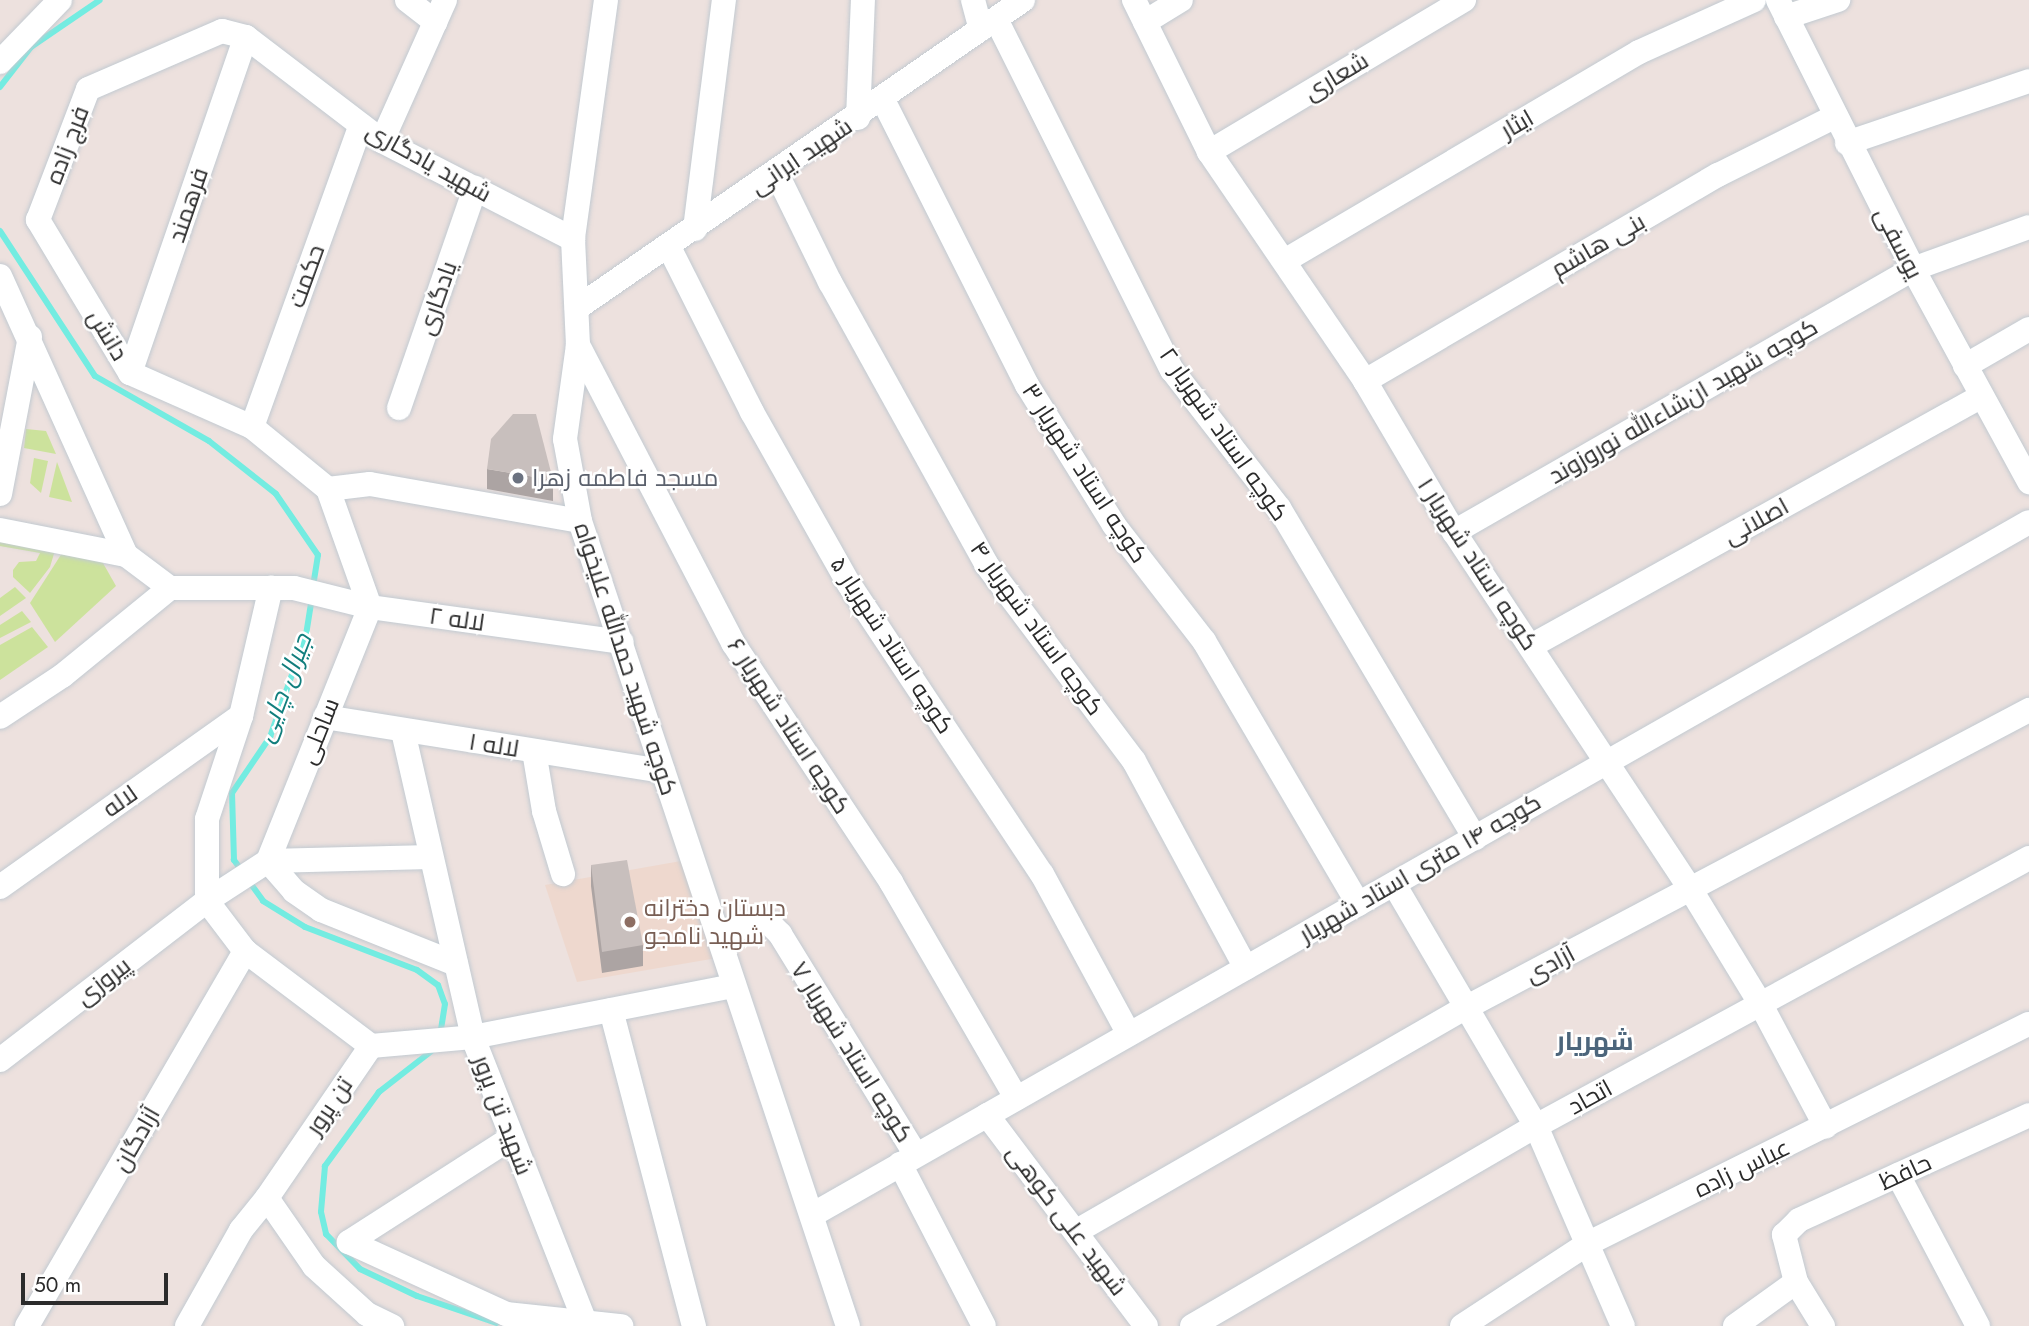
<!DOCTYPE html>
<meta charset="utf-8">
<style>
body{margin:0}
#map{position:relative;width:2029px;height:1326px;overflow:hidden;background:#ede1de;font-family:Jost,Cairo,sans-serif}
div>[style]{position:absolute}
.education>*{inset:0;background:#eed8ce}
.green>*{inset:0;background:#cce29c}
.stream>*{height:6px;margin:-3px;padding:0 3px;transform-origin:3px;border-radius:3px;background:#73ece1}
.roads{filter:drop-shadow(0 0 2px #c2cad1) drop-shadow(0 0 2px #c2cad1)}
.minor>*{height:24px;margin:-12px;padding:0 12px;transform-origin:12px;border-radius:12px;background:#fff}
.wall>*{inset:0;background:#aca4a3}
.building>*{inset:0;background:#c8bfbd}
.dots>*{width:19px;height:19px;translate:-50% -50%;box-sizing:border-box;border:4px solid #fff;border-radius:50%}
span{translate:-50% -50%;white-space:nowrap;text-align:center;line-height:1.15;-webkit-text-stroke:5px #fff;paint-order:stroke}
.street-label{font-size:24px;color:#2b2b2b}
.worship-label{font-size:24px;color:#5b616d}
.left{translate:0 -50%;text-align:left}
.education-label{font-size:24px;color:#785e54}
.water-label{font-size:26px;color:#117e7d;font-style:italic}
.neighbourhood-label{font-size:26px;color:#4c657b;font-weight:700}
.scale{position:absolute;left:21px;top:1273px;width:147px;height:32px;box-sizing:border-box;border:4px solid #2b2b2b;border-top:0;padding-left:9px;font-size:21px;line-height:24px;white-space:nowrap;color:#2b2b2b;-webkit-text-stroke:5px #fff;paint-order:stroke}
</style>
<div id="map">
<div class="education">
<i style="clip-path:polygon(681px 861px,717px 958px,577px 982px,545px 885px)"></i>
</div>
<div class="green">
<i style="clip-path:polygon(26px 429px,46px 431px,56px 454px,24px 448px)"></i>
<i style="clip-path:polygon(34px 458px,48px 461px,41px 493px,30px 483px)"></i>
<i style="clip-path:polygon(57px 462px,72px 502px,49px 497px)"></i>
<i style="clip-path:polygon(0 536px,56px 547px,50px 567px,30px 593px,13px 577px,13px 570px,19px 562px,36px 561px,40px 553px,0 546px)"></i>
<i style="clip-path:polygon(64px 550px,99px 556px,116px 586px,55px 642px,30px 603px)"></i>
<i style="clip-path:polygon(15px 587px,26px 598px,0 616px,0 598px)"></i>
<i style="clip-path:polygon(22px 611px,31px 622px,0 638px,0 625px)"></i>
<i style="clip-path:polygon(32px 627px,48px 647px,0 680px,0 645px)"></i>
</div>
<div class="stream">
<i style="left:0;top:87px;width:51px;rotate:-52.2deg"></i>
<i style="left:31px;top:47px;width:83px;rotate:-34.3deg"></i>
<i style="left:0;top:231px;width:173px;rotate:56.8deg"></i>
<i style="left:95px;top:376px;width:131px;rotate:29.7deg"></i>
<i style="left:209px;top:441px;width:85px;rotate:38.3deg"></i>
<i style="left:276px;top:494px;width:74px;rotate:55.5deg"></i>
<i style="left:318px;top:555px;width:33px;rotate:99deg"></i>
<i style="left:242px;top:871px;width:14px;rotate:-126deg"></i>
<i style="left:234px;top:860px;width:67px;rotate:-91.7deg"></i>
<i style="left:232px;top:793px;width:68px;rotate:-55.8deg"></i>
<i style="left:270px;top:737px;width:108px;rotate:-70.6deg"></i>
<i style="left:306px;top:635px;width:37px;rotate:-81deg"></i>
<i style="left:248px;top:880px;width:26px;rotate:54deg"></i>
<i style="left:263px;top:901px;width:49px;rotate:31.8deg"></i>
<i style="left:305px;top:927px;width:120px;rotate:21deg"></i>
<i style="left:417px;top:970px;width:26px;rotate:36deg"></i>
<i style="left:438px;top:985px;width:20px;rotate:70deg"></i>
<i style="left:445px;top:1004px;width:31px;rotate:99deg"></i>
<i style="left:438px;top:1046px;width:75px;rotate:142.1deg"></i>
<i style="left:379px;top:1092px;width:92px;rotate:126.1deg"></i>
<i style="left:325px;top:1166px;width:46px;rotate:95deg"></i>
<i style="left:321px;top:1212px;width:23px;rotate:77deg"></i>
<i style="left:326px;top:1234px;width:49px;rotate:45.8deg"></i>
<i style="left:360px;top:1269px;width:63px;rotate:25.3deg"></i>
<i style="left:417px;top:1296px;width:84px;rotate:18.6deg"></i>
</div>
<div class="roads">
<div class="minor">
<i style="left:407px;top:0;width:36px;rotate:38deg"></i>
<i style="left:606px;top:0;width:241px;rotate:97.9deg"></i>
<i style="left:573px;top:239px;width:106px;rotate:87.3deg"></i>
<i style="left:578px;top:345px;width:95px;rotate:97.9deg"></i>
<i style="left:565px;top:439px;width:83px;rotate:79.6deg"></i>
<i style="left:580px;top:521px;width:848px;rotate:71.59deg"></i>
<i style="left:973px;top:0;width:30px;rotate:75deg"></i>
<i style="left:1134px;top:0;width:169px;rotate:63.7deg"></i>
<i style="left:1209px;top:152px;width:277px;rotate:55.7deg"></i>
<i style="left:1365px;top:381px;width:175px;rotate:59.5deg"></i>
<i style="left:1454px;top:532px;width:429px;rotate:56.5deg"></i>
<i style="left:1691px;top:890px;width:132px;rotate:58.6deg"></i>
<i style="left:1760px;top:1003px;width:140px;rotate:62deg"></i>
<i style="left:1778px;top:0;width:301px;rotate:63.3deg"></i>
<i style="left:1913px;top:269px;width:243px;rotate:61.4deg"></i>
<i style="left:1786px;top:17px;width:55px;rotate:-18.1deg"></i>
<i style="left:996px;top:19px;width:393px;rotate:63.4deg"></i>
<i style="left:1172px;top:370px;width:175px;rotate:52.2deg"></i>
<i style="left:1279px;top:508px;width:384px;rotate:59.3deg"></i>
<i style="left:1145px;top:22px;width:42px;rotate:-31.4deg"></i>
<i style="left:0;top:62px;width:86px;rotate:-45.9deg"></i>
<i style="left:882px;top:98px;width:322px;rotate:63.2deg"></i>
<i style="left:1027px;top:385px;width:165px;rotate:58.1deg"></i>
<i style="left:1114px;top:525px;width:147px;rotate:52.2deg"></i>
<i style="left:1204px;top:641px;width:305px;rotate:59.6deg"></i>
<i style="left:858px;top:118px;width:118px;rotate:-87.6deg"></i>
<i style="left:382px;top:141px;width:154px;rotate:-65.9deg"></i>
<i style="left:1847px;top:143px;width:192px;rotate:-18.8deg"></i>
<i style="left:1209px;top:152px;width:297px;rotate:-30.8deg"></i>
<i style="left:776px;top:172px;width:123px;rotate:63.9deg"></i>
<i style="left:830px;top:282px;width:322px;rotate:61deg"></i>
<i style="left:986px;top:564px;width:246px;rotate:53.1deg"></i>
<i style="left:1134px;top:761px;width:235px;rotate:61.6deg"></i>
<i style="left:695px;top:229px;width:231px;rotate:-82.8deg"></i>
<i style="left:669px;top:247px;width:185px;rotate:63.3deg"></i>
<i style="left:752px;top:412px;width:197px;rotate:60.6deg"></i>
<i style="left:849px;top:584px;width:348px;rotate:56.4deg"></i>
<i style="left:1042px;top:874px;width:182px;rotate:61.5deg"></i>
<i style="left:1286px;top:260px;width:410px;rotate:-30.5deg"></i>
<i style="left:1639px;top:52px;width:126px;rotate:-24.3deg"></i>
<i style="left:0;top:276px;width:306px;rotate:65.7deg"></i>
<i style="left:577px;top:308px;width:542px;rotate:-34.63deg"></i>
<i style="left:578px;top:345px;width:336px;rotate:62.5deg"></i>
<i style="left:733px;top:643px;width:287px;rotate:56.5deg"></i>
<i style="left:891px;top:882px;width:250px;rotate:59.9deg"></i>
<i style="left:1965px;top:366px;width:74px;rotate:-30deg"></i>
<i style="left:130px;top:373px;width:355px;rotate:-71deg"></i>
<i style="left:1365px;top:381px;width:409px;rotate:-30.3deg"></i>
<i style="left:1718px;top:175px;width:130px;rotate:-26.6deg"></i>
<i style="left:399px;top:408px;width:233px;rotate:-70.9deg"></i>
<i style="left:252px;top:427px;width:321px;rotate:-70.2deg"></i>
<i style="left:328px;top:489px;width:42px;rotate:-6.8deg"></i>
<i style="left:370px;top:484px;width:213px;rotate:10deg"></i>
<i style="left:0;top:494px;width:160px;rotate:-79.2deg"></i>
<i style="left:0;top:530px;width:128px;rotate:11.2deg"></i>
<i style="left:126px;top:555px;width:55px;rotate:36.9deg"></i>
<i style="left:170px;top:588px;width:139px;rotate:140.8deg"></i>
<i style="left:62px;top:676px;width:74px;rotate:146.5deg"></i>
<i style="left:1454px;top:532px;width:529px;rotate:-29.81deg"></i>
<i style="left:1913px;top:269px;width:123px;rotate:-19.9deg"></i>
<i style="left:170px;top:588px;width:124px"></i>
<i style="left:294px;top:588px;width:78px;rotate:14deg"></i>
<i style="left:370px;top:607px;width:254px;rotate:7.9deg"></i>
<i style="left:1531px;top:646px;width:513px;rotate:-29.01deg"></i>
<i style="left:325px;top:717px;width:342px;rotate:9.1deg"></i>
<i style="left:534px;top:751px;width:61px;rotate:80.5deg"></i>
<i style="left:544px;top:811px;width:66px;rotate:73.2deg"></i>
<i style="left:1394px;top:884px;width:281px;rotate:59.6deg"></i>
<i style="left:1536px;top:1126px;width:218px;rotate:66.5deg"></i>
<i style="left:0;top:887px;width:296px;rotate:-35.4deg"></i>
<i style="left:207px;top:901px;width:63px;rotate:52.8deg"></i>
<i style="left:245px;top:951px;width:158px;rotate:37deg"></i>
<i style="left:371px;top:1046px;width:184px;rotate:124.4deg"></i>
<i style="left:267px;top:1198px;width:83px;rotate:55.3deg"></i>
<i style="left:314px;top:1266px;width:72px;rotate:42.2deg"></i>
<i style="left:367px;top:1314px;width:28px;rotate:26deg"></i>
<i style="left:207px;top:901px;width:82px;rotate:-90deg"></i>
<i style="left:207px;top:819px;width:108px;rotate:-71.7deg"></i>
<i style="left:241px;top:716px;width:132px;rotate:-76.9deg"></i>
<i style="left:718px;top:934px;width:43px;rotate:-14.7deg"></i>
<i style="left:760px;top:923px;width:9px"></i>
<i style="left:769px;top:923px;width:16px;rotate:45deg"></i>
<i style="left:780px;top:934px;width:259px;rotate:58.4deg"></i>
<i style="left:456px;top:964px;width:145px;rotate:-158.2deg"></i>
<i style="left:321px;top:910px;width:33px;rotate:-145deg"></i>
<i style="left:294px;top:891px;width:40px;rotate:-131deg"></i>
<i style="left:268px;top:861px;width:274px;rotate:-68.1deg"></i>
<i style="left:370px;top:607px;width:125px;rotate:-109.6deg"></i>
<i style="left:328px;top:489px;width:98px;rotate:-140.8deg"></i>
<i style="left:252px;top:427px;width:133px;rotate:-156.1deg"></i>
<i style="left:130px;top:373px;width:179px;rotate:-121deg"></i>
<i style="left:38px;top:220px;width:140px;rotate:-69.1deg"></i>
<i style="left:88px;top:89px;width:146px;rotate:-23.4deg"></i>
<i style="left:222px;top:31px;width:25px;rotate:14deg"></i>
<i style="left:246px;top:37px;width:171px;rotate:37.4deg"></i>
<i style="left:382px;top:141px;width:215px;rotate:27.2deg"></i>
<i style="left:611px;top:1010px;width:327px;rotate:75.3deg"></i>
<i style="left:371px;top:1046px;width:102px;rotate:-5deg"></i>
<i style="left:473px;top:1037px;width:314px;rotate:-102.9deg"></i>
<i style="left:0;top:1060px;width:262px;rotate:-37.6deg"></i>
<i style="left:208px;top:900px;width:72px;rotate:-33deg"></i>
<i style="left:268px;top:861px;width:163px;rotate:-1.4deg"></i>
<i style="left:987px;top:1115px;width:264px;rotate:53deg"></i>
<i style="left:511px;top:1138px;width:193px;rotate:147.3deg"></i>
<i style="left:349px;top:1242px;width:173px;rotate:24.6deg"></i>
<i style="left:506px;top:1314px;width:116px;rotate:6deg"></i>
<i style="left:900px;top:1164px;width:182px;rotate:62.6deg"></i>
<i style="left:1898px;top:1175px;width:171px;rotate:62.1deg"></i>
<i style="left:812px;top:1215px;width:1400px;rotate:-29.66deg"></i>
<i style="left:1077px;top:1231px;width:450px;rotate:-29.9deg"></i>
<i style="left:1467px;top:1007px;width:636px;rotate:-27.86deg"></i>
<i style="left:585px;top:1322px;width:306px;rotate:-111.5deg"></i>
<i style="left:473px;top:1037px;width:266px;rotate:-11.1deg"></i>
<i style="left:27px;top:1326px;width:434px;rotate:-59.8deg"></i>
<i style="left:187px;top:1326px;width:110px;rotate:-60.6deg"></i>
<i style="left:241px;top:1230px;width:41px;rotate:-50.9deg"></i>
<i style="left:1192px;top:1326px;width:398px;rotate:-30.2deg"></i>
<i style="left:1536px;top:1126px;width:561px;rotate:-28.53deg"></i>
<i style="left:1462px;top:1326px;width:152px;rotate:-33.2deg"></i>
<i style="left:1589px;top:1243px;width:491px;rotate:-26.5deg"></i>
<i style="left:1735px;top:1326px;width:75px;rotate:-35.8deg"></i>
<i style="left:1823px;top:1326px;width:52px;rotate:-121.5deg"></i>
<i style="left:1796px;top:1282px;width:49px;rotate:-104.3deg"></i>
<i style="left:1784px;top:1235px;width:21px;rotate:-45deg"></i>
<i style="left:1799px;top:1220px;width:253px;rotate:-24.5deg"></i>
</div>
</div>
<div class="wall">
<i style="clip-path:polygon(487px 469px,553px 480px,553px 501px,487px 489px)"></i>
<i style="clip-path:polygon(591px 865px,643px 945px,643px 966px,602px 973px,591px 886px)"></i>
</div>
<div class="building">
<i style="clip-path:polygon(513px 414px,536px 414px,553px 480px,487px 469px,491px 439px)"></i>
<i style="clip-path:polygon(627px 860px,643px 945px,602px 952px,591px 865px)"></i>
</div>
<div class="dots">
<i style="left:518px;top:478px;background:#6b7280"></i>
<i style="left:630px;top:922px;background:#8d6e63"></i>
</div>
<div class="street-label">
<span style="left:1336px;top:76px;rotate:-31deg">شعاری</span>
<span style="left:1517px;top:124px;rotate:-30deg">ایثار</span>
<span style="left:67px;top:145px;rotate:-69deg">فرج زاده</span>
<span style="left:801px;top:156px;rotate:-34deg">شهید ایرانی</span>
<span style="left:429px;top:162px;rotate:29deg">شهید یادگاری</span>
<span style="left:188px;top:205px;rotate:-71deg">فرهمند</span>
<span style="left:1899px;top:243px;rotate:63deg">یوسفی</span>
<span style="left:1598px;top:245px;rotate:-30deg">بنی هاشم</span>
<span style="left:306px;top:276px;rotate:-70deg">حکمت</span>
<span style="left:437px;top:298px;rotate:-71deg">یادگاری</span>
<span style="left:108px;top:335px;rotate:59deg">دانش</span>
<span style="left:1683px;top:401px;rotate:-30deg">کوچه شهید ان‌شاءالله نوروزوند</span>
<span style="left:1224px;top:434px;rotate:55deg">کوچه استاد شهریار ۲</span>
<span style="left:1085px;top:473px;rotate:57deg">کوچه استاد شهریار ۳</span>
<span style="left:1756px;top:521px;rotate:-29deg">اصلانی</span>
<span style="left:1478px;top:564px;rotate:57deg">کوچه استاد شهریار ۱</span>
<span style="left:457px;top:619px;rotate:8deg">لاله ۲</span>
<span style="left:1037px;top:628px;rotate:54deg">کوچه استاد شهریار ۴</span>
<span style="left:892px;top:645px;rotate:57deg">کوچه استاد شهریار ۵</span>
<span style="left:626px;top:659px;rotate:72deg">کوچه شهید حمدالله علیخواه</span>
<span style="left:789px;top:726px;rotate:57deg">کوچه استاد شهریار ۶</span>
<span style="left:319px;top:731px;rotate:-68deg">ساحلی</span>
<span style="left:494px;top:745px;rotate:9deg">لاله ۱</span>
<span style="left:120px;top:801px;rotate:-35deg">لاله</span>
<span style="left:1420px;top:868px;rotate:-30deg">کوچه ۱۴ متری استاد شهریار</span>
<span style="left:1550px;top:964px;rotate:-28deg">آزادی</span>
<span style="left:103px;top:981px;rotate:-38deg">پیروزی</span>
<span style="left:852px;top:1052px;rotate:58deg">کوچه استاد شهریار ۷</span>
<span style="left:1590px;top:1097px;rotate:-29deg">اتحاد</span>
<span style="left:329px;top:1106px;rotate:-56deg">تن پرور</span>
<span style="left:503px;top:1115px;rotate:69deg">شهید تن پرور</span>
<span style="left:136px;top:1139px;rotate:-60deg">آزادگان</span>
<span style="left:1742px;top:1168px;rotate:-26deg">عباس زاده</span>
<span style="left:1905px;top:1172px;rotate:-25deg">حافظ</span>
<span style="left:1067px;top:1220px;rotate:53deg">شهید علی کوهی</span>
</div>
<div class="worship-label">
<span class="left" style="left:532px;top:478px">مسجد فاطمه زهرا</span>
</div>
<div class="education-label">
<span class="left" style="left:644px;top:922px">دبستان دخترانه<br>شهید نامجو</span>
</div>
<div class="water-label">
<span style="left:284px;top:688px;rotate:-69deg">جیرال چایی</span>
</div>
<div class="neighbourhood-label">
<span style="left:1595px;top:1042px">شهریار</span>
</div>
<div class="scale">50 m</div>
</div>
